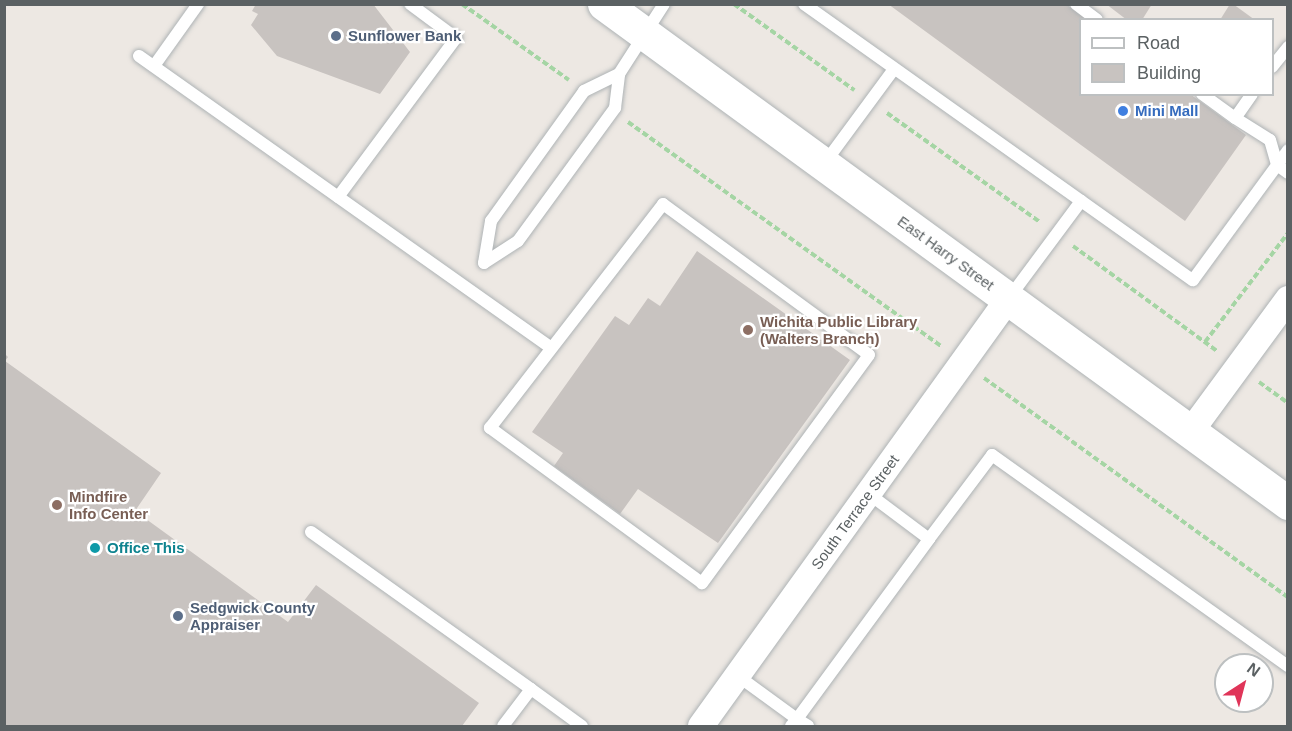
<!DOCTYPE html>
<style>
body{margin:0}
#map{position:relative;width:1292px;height:731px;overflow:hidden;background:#ede8e3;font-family:Helvetica,sans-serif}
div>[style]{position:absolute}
.building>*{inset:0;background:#c8c3c0}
.path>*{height:4px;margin-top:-2px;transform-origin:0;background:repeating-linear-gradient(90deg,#a5d5a4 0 6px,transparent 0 9px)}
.roads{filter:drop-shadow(0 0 2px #aeb3b5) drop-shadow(0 0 2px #aeb3b5)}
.lane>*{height:12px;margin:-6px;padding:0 6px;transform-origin:6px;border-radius:6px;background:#fff}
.street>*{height:26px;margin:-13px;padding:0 13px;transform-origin:13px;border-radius:13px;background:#fff}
.secondary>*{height:33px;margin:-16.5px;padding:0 16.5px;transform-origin:16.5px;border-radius:16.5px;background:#fff}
.dots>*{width:16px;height:16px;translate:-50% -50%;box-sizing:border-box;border:3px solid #fff;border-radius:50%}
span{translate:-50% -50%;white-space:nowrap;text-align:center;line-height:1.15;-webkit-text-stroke:4.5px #fff;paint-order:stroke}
.service-label{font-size:15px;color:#4e5e75;font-weight:700}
.left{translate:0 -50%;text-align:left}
.shop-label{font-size:15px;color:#366cbe;font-weight:700}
.street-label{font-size:15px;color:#5b6163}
.education-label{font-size:15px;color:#785e54;font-weight:700}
.culture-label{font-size:15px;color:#0d838f;font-weight:700}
.frame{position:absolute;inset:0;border:6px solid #5b6163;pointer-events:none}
.legend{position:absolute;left:1079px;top:18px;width:195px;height:78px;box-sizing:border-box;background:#fff;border:2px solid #bdc0c1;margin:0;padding:8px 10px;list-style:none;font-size:18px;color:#5b6163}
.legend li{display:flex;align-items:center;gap:12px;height:30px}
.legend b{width:30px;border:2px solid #bdc0c1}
.north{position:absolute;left:1214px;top:653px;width:60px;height:60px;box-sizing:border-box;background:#fff;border:2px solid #bdc0c1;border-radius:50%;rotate:36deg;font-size:16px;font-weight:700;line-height:24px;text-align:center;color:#5b6163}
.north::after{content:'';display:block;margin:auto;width:21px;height:27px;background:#e03559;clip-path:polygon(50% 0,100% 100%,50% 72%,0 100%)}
</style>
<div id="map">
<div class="building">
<i style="clip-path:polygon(256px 4px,373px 4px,410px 52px,380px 94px,277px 56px,251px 25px,258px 14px,252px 11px)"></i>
<i style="clip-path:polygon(888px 4px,1066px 4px,1087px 20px,1080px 20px,1080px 94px,1190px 94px,1246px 135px,1185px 221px)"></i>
<i style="clip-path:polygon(1106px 4px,1152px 4px,1142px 20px,1127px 20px)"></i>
<i style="clip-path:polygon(1230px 4px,1233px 4px,1255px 20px,1220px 20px)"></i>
<i style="clip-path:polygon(697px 251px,850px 360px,718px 543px,638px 489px,620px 514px,554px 466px,563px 453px,532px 432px,615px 316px,629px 325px,648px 298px,660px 306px)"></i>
<i style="clip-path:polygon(5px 354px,8px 357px,5px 361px,161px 473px,135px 511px,288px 622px,316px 585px,479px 703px,462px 726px,4px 726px)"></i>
</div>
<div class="path">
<i style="left:462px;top:4px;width:131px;rotate:35.4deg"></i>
<i style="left:734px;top:4px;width:148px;rotate:35.6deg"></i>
<i style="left:887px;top:113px;width:188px;rotate:35.5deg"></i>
<i style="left:628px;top:122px;width:386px;rotate:35.6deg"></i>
<i style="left:1073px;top:246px;width:178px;rotate:36.1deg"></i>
<i style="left:1205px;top:342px;width:137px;rotate:-52.7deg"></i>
<i style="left:984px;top:378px;width:375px;rotate:35.8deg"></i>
<i style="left:1259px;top:382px;width:36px;rotate:36deg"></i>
</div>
<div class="roads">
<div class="lane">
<i style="left:804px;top:4px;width:477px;rotate:35.4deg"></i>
<i style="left:1193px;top:280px;width:161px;rotate:-53.8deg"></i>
<i style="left:1076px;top:4px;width:26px;rotate:37deg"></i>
<i style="left:139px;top:56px;width:504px;rotate:35.3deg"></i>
<i style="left:154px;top:66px;width:76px;rotate:-54.6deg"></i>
<i style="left:1272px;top:67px;width:26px;rotate:-51deg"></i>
<i style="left:1202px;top:94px;width:41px;rotate:36deg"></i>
<i style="left:1252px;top:94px;width:29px;rotate:125deg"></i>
<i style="left:1235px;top:118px;width:41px;rotate:32.2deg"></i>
<i style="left:1270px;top:140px;width:26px;rotate:74deg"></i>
<i style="left:1277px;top:165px;width:14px;rotate:36deg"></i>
<i style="left:824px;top:164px;width:118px;rotate:-53.6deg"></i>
<i style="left:338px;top:197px;width:198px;rotate:-53.4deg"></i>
<i style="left:456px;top:38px;width:57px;rotate:-143.5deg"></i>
<i style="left:663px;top:204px;width:255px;rotate:36.2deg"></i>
<i style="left:869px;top:355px;width:283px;rotate:126.2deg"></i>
<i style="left:702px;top:583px;width:263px;rotate:-143.8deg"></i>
<i style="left:490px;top:428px;width:283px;rotate:-52.3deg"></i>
<i style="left:484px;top:263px;width:43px;rotate:-80.5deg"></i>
<i style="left:491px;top:221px;width:160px;rotate:-54.4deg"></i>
<i style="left:584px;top:91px;width:39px;rotate:-26deg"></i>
<i style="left:619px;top:74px;width:83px;rotate:-57.3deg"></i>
<i style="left:484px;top:263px;width:40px;rotate:-32.9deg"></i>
<i style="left:518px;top:241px;width:165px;rotate:-53.9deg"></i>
<i style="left:615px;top:108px;width:34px;rotate:-83deg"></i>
<i style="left:1009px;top:298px;width:121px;rotate:-53.4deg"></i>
<i style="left:311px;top:532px;width:270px;rotate:35.5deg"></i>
<i style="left:531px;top:689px;width:46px;rotate:127.1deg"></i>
<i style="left:929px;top:539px;width:105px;rotate:-53.1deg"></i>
<i style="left:992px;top:455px;width:364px;rotate:35.5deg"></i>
<i style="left:738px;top:676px;width:73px;rotate:36.1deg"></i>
<i style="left:797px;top:719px;width:223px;rotate:-53.7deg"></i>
<i style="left:929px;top:539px;width:75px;rotate:-143.1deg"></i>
<i style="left:531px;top:689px;width:63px;rotate:36deg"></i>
<i style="left:791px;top:726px;width:9px;rotate:-49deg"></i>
<i style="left:797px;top:719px;width:13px;rotate:32deg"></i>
</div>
<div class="street">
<i style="left:1191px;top:431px;width:164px;rotate:-53.7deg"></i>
<i style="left:701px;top:726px;width:527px;rotate:-54.26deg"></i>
</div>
<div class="secondary">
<i style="left:604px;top:4px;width:847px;rotate:36.11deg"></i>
</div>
</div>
<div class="dots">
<i style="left:336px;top:36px;background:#5c6f8a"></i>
<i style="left:1123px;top:111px;background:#3f7fe0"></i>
<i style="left:748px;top:330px;background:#8d6e63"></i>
<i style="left:57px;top:505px;background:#8d6e63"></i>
<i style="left:95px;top:548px;background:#0f9aa8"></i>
<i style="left:178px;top:616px;background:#5c6f8a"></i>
</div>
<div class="service-label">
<span class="left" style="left:348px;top:36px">Sunflower Bank</span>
<span class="left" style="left:190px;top:616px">Sedgwick County<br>Appraiser</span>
</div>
<div class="shop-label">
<span class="left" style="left:1135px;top:111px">Mini Mall</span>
</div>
<div class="street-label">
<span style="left:946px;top:253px;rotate:36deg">East Harry Street</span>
<span style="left:855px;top:512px;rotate:-54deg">South Terrace Street</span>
</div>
<div class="education-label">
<span class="left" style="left:760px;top:330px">Wichita Public Library<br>(Walters Branch)</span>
<span class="left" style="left:69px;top:505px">Mindfire<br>Info Center</span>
</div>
<div class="culture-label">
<span class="left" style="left:107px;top:548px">Office This</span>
</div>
<div class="frame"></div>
<ul class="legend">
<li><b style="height:8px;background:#fff"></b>Road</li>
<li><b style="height:16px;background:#c8c3c0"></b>Building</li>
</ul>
<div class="north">N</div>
</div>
